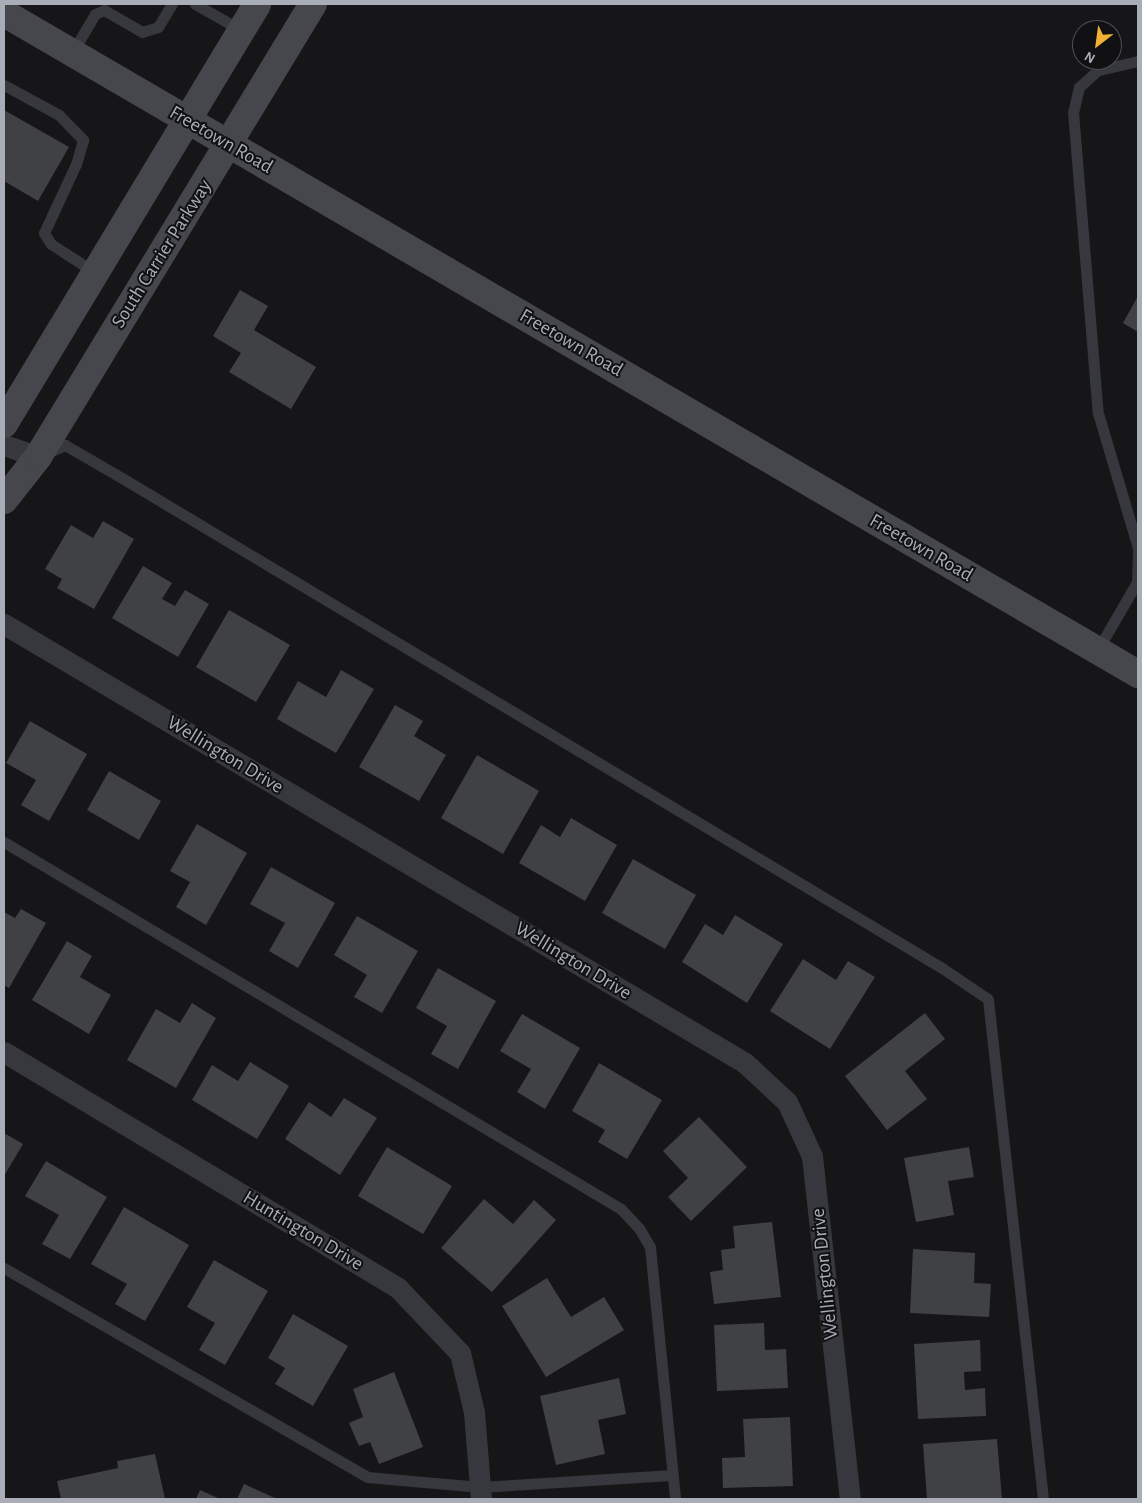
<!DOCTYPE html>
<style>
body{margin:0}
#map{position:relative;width:1142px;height:1503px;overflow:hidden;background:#161618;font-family:"Alegreya Sans",sans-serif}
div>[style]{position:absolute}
.building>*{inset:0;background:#404145}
.lane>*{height:11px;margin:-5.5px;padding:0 5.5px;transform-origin:5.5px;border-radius:5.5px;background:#37383d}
.street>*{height:21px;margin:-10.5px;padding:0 10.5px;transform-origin:10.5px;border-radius:10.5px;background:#37383d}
.secondary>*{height:28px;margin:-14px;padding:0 14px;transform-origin:14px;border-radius:14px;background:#45474d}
span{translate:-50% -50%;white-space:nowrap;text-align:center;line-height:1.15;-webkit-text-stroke:4px #111113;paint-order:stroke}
.street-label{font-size:20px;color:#a8adb8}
.frame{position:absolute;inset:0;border:5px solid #a8adb8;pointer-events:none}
.north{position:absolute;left:1072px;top:20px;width:50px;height:50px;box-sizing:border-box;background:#111113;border:1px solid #4d4f55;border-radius:50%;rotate:210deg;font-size:14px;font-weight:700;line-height:20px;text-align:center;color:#a8adb8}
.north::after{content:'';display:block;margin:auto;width:18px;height:22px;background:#f2b134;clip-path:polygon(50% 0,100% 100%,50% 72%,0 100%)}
</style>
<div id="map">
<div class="building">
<i style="clip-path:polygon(4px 110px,69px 147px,38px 201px,4px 181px)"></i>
<i style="clip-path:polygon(240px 290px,268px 306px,254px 330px,316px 367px,291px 409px,229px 372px,241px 353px,213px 336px)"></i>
<i style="clip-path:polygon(1138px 296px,1138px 332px,1123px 323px)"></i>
<i style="clip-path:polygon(103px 521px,134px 539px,94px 609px,57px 588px,62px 579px,45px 569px,71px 525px,93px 538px)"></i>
<i style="clip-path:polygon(143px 566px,172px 583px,162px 599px,175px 606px,185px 590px,209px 604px,178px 657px,112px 618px)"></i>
<i style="clip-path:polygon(229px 610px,290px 645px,256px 702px,196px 667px)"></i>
<i style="clip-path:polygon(341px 670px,374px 689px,336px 753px,277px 719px,298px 681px,326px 697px)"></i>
<i style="clip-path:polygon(395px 705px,423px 721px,414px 736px,446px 755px,419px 801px,359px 767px)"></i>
<i style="clip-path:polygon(30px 721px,87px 754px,49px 821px,21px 805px,36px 780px,6px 763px)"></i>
<i style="clip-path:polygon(477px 755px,539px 791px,503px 854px,441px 818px)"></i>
<i style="clip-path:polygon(109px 771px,161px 801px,139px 840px,87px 810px)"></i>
<i style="clip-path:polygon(571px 818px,617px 845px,585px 901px,519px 863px,541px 825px,560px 837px)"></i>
<i style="clip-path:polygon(197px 824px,247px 853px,206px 925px,176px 907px,190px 882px,170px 871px)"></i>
<i style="clip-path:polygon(633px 859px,696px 895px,665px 949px,602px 913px)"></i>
<i style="clip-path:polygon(271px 867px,335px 903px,298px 968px,269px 951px,285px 923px,250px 904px)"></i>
<i style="clip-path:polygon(21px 909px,46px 923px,9px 988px,4px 985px,4px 912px,15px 918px)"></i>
<i style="clip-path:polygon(735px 915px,783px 944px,747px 1003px,682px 962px,705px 924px,723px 935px)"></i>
<i style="clip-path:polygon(357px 916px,418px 951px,382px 1013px,354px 997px,367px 975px,334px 955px)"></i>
<i style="clip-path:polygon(67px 941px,92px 956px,80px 977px,111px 995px,89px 1034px,32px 1000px)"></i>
<i style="clip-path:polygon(803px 959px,836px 980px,848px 961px,875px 977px,830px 1049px,770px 1011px)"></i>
<i style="clip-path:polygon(438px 968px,496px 1001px,458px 1069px,431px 1054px,447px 1026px,416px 1008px)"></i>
<i style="clip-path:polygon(192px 1003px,216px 1018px,176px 1088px,127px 1060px,156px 1009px,180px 1023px)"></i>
<i style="clip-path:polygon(925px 1013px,945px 1039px,905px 1071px,927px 1099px,887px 1130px,845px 1076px)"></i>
<i style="clip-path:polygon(522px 1014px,580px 1048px,545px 1109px,517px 1092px,531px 1069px,500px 1051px)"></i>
<i style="clip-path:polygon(250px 1062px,289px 1086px,257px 1139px,192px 1100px,212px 1065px,238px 1081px)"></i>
<i style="clip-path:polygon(599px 1063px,662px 1100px,627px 1159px,598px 1142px,605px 1130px,572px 1111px)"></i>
<i style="clip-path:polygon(344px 1098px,377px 1118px,340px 1175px,285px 1139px,309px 1102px,331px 1117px)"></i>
<i style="clip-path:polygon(699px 1117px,747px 1167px,691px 1221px,668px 1197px,688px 1178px,663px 1151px)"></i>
<i style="clip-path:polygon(4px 1133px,23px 1144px,4px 1176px)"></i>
<i style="clip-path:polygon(387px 1147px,452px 1186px,423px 1234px,358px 1196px)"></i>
<i style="clip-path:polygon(969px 1147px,974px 1177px,948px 1181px,954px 1215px,916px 1222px,904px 1158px)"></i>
<i style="clip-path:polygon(46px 1161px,107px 1197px,70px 1259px,42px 1244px,59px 1215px,25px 1196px)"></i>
<i style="clip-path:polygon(484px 1199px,513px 1224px,534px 1200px,556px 1220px,492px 1292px,441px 1248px)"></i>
<i style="clip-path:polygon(124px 1207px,189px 1245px,145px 1321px,115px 1304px,127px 1284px,91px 1264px)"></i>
<i style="clip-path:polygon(772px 1222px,781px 1297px,714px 1304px,710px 1272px,723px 1270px,721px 1250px,735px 1248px,733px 1226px)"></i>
<i style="clip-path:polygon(913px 1249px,975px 1253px,974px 1283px,991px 1284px,989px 1317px,910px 1313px)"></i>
<i style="clip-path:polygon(214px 1260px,268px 1291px,225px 1365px,199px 1350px,215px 1323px,187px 1307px)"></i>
<i style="clip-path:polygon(547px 1278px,571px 1317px,604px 1297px,624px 1330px,546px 1377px,502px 1306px)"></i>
<i style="clip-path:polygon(293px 1314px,348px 1346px,313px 1406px,275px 1384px,285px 1368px,268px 1358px)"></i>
<i style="clip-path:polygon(764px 1323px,765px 1350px,786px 1349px,788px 1388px,717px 1391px,714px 1325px)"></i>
<i style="clip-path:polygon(980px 1340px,981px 1371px,964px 1372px,965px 1390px,985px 1388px,986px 1416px,918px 1419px,914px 1344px)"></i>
<i style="clip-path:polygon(394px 1372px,423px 1447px,379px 1464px,370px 1442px,359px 1446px,349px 1423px,363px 1417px,353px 1389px)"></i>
<i style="clip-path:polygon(619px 1378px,626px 1414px,598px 1420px,605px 1454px,556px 1465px,540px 1396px)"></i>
<i style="clip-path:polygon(790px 1417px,793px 1486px,723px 1488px,722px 1458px,745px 1457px,743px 1419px)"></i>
<i style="clip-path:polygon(997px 1439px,1002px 1499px,927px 1499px,923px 1444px)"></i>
<i style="clip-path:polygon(155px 1454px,165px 1499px,61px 1499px,57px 1481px,118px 1468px,117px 1461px)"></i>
<i style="clip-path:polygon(244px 1484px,277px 1499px,237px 1499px)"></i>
<i style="clip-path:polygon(200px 1490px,220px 1499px,196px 1499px)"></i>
</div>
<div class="lane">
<i style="left:195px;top:4px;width:53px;rotate:29.5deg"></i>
<i style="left:72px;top:53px;width:45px;rotate:-59.5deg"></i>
<i style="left:95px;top:14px;width:10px;rotate:-24deg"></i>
<i style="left:104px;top:10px;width:44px;rotate:30.1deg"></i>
<i style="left:142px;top:32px;width:17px;rotate:-17deg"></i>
<i style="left:158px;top:27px;width:27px;rotate:-59deg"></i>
<i style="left:1138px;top:61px;width:41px;rotate:167.3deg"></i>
<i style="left:1098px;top:70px;width:25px;rotate:138deg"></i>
<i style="left:1079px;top:87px;width:26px;rotate:103deg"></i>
<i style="left:1073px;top:112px;width:302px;rotate:85.3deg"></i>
<i style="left:1098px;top:413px;width:141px;rotate:73.5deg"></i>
<i style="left:4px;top:85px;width:63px;rotate:28.6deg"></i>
<i style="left:59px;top:115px;width:35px;rotate:46deg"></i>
<i style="left:83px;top:140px;width:25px;rotate:106deg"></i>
<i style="left:76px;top:164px;width:76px;rotate:114.9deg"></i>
<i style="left:44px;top:233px;width:13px;rotate:58deg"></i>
<i style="left:51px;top:244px;width:54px;rotate:32.8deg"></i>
<i style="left:47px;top:453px;width:20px;rotate:-24deg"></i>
<i style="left:65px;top:445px;width:72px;rotate:30.1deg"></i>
<i style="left:127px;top:481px;width:949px;rotate:30.86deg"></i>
<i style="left:942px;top:968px;width:55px;rotate:34deg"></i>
<i style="left:988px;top:999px;width:503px;rotate:83.72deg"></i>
<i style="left:1097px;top:651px;width:80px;rotate:-59.9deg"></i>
<i style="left:1137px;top:582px;width:31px;rotate:-88deg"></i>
<i style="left:4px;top:842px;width:718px;rotate:30.74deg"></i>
<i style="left:621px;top:1209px;width:26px;rotate:47deg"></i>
<i style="left:639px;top:1228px;width:22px;rotate:60deg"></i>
<i style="left:650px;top:1247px;width:253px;rotate:84.3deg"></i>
<i style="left:4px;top:1268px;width:419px;rotate:29.9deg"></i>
<i style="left:367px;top:1477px;width:114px;rotate:5deg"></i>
<i style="left:481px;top:1487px;width:191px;rotate:-3.6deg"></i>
</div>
<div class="street">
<i style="left:4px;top:445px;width:36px;rotate:19deg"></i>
<i style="left:4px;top:624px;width:861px;rotate:30.64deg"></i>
<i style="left:745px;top:1063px;width:57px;rotate:42.9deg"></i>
<i style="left:787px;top:1102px;width:60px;rotate:65.2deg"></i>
<i style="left:812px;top:1156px;width:345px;rotate:83.7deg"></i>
<i style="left:4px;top:1052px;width:459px;rotate:30.9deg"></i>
<i style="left:398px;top:1288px;width:90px;rotate:46.4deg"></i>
<i style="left:460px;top:1353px;width:61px;rotate:76.7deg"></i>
<i style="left:474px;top:1412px;width:87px;rotate:85.4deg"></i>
</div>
<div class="secondary">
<i style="left:4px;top:13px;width:1313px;rotate:30.24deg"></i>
<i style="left:4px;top:424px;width:490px;rotate:-58.9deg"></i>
<i style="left:4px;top:500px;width:55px;rotate:-51.7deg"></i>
<i style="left:38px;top:457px;width:530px;rotate:-58.74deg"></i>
</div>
<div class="street-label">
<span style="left:221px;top:140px;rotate:30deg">Freetown Road</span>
<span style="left:162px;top:254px;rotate:-58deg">South Carrier Parkway</span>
<span style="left:571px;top:343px;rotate:30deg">Freetown Road</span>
<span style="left:921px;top:548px;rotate:30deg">Freetown Road</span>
<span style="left:225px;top:755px;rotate:31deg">Wellington Drive</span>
<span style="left:573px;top:961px;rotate:31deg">Wellington Drive</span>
<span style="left:303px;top:1231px;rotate:31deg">Huntington Drive</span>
<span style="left:825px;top:1274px;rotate:-96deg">Wellington Drive</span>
</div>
<div class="frame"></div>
<div class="north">N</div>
</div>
